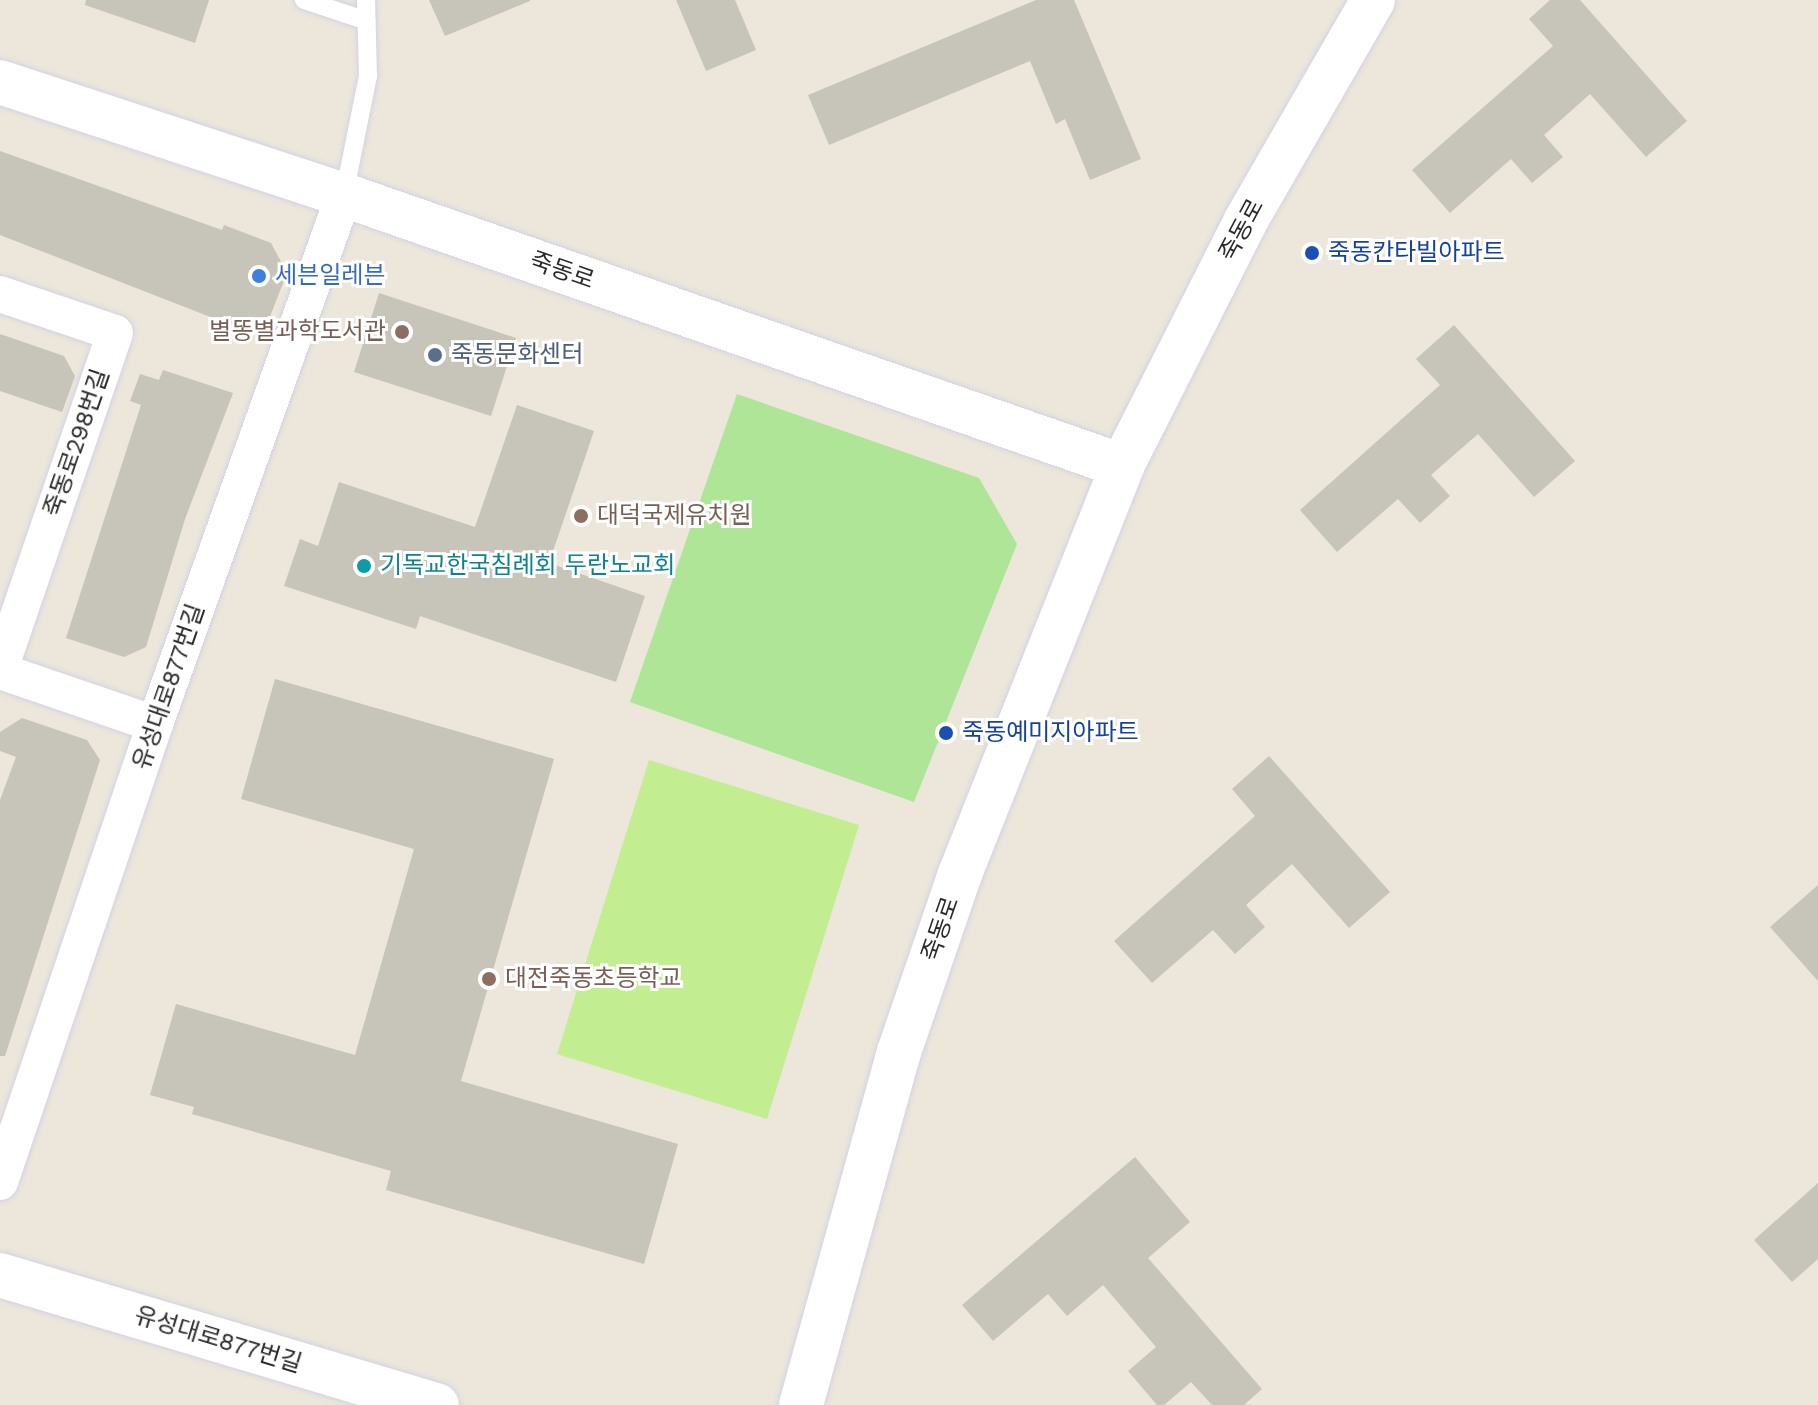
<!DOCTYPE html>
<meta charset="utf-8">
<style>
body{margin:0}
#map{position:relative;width:1818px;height:1405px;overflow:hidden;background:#ece6db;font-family:"Work Sans","Noto Sans KR",sans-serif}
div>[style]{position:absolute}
.green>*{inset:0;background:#aee596}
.pitch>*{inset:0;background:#c2ed91}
.building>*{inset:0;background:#c7c4ba}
.roads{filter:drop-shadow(0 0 2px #d1d3e3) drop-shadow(0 0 2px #d1d3e3)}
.lane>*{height:18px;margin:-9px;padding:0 9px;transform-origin:9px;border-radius:9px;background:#fff}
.street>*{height:36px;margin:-18px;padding:0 18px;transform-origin:18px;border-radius:18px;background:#fff}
.secondary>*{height:44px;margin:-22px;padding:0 22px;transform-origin:22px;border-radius:22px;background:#fff}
.dots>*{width:22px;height:22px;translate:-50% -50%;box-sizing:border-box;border:4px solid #fff;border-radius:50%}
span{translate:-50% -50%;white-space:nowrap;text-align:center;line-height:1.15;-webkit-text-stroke:6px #fff;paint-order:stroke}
.street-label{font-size:24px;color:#2a2a2a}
.transit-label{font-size:24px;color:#164399}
.left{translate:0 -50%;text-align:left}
.shop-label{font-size:24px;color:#366cbe}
.education-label{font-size:24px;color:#785e54}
.right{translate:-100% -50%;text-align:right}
.service-label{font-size:24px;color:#4e5e75}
.culture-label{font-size:24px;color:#0d838f}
</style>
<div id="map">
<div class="green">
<i style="clip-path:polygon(737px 394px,979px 478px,1017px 544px,914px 802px,630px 702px)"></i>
</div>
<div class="pitch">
<i style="clip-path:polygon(649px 760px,859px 825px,767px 1119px,557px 1054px)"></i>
</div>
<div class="building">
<i style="clip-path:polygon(86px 0,209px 0,195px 43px,85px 5px)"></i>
<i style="clip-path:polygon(429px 0,530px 0,530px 1px,445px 36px)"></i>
<i style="clip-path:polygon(676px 0,735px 0,756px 50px,706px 71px)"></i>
<i style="clip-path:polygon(1036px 0,1074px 0,1141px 159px,1090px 180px,1065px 119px,1056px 124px,1030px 61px,829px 145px,808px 95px)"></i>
<i style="clip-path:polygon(1550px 0,1580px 0,1687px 121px,1646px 157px,1590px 94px,1544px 135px,1563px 157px,1532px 183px,1511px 159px,1450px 213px,1412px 170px,1553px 46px,1529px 19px)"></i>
<i style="clip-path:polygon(0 151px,222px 230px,224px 225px,271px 243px,287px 273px,262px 337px,0 235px)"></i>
<i style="clip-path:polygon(379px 293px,516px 338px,491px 416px,354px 372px)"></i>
<i style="clip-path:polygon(1454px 325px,1575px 461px,1534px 497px,1478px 434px,1431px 475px,1450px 496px,1420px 523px,1398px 499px,1337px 552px,1300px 510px,1440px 385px,1416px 359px)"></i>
<i style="clip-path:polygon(0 334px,64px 356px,75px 376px,62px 412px,0 391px)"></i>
<i style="clip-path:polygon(163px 370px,233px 393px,185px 519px,146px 647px,124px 657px,66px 638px,141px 405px,130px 401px,140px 374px,159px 380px)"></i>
<i style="clip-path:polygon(517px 405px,594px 431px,549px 563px,645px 596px,616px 682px,420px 616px,416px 629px,284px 586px,300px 539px,318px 546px,339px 482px,475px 527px)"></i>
<i style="clip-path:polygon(275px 679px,554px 759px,461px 1081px,678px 1144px,644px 1264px,386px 1190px,391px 1171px,192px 1114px,194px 1107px,150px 1095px,176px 1004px,355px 1055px,414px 849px,241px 799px)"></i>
<i style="clip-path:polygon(22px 718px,87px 740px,100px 760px,5px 1056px,0 1056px,0 800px,16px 757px,0 751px,0 732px)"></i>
<i style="clip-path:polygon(1269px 756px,1390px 892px,1349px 928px,1292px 864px,1246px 905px,1265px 927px,1235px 954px,1213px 930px,1152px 983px,1114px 941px,1255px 816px,1232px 789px)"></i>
<i style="clip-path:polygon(1818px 885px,1818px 981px,1770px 927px)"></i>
<i style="clip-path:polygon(1135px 1157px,1190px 1222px,1148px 1258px,1262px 1389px,1244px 1405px,1212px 1405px,1191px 1382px,1164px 1405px,1157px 1405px,1128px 1371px,1156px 1347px,1103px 1285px,1067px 1316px,1048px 1294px,993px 1341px,962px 1305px)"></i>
<i style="clip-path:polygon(1818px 1183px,1818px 1259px,1792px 1282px,1754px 1240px)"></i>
</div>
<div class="roads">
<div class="lane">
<i style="left:304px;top:0;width:66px;rotate:18.4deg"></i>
<i style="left:344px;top:195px;width:121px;rotate:-78.6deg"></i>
<i style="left:368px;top:76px;width:76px;rotate:-91.5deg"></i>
</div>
<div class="street">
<i style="left:0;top:294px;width:121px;rotate:18.7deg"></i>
<i style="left:115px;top:333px;width:354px;rotate:108.9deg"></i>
<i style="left:0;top:671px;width:164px;rotate:18.9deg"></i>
<i style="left:0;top:1182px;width:484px;rotate:-71.3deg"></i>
<i style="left:155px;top:724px;width:562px;rotate:-70.34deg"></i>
</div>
<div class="secondary">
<i style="left:0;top:82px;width:362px;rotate:18.2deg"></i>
<i style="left:344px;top:195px;width:824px;rotate:19.2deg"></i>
<i style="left:0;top:1275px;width:456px;rotate:16.6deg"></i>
<i style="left:801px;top:1405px;width:366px;rotate:-74.5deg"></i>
<i style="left:899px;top:1052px;width:188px;rotate:-71.1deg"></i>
<i style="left:960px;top:874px;width:439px;rotate:-68.3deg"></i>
<i style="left:1122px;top:466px;width:273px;rotate:-63.2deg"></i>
<i style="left:1245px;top:222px;width:256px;rotate:-60deg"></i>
</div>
</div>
<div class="dots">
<i style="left:1312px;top:253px;background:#1a4fb4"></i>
<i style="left:259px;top:276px;background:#3f7fe0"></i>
<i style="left:402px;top:332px;background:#8d6e63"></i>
<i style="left:435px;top:355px;background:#5c6f8a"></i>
<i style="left:581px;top:516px;background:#8d6e63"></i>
<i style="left:364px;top:566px;background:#0f9aa8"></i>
<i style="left:946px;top:733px;background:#1a4fb4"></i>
<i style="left:489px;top:979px;background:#8d6e63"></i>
</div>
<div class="street-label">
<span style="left:1242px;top:230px;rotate:-62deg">죽동로</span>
<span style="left:562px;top:271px;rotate:19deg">죽동로</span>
<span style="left:77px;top:443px;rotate:-71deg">죽동로298번길</span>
<span style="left:169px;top:687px;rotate:-71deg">유성대로877번길</span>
<span style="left:941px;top:929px;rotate:-71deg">죽동로</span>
<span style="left:218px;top:1340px;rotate:17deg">유성대로877번길</span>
</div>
<div class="transit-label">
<span class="left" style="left:1328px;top:253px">죽동칸타빌아파트</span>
<span class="left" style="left:962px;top:733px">죽동예미지아파트</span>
</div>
<div class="shop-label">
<span class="left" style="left:275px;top:276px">세븐일레븐</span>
</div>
<div class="education-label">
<span class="right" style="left:386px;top:332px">별똥별과학도서관</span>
<span class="left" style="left:597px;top:516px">대덕국제유치원</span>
<span class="left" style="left:505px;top:979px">대전죽동초등학교</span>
</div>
<div class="service-label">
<span class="left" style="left:451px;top:355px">죽동문화센터</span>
</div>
<div class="culture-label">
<span class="left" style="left:380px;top:566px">기독교한국침례회 두란노교회</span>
</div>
</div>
